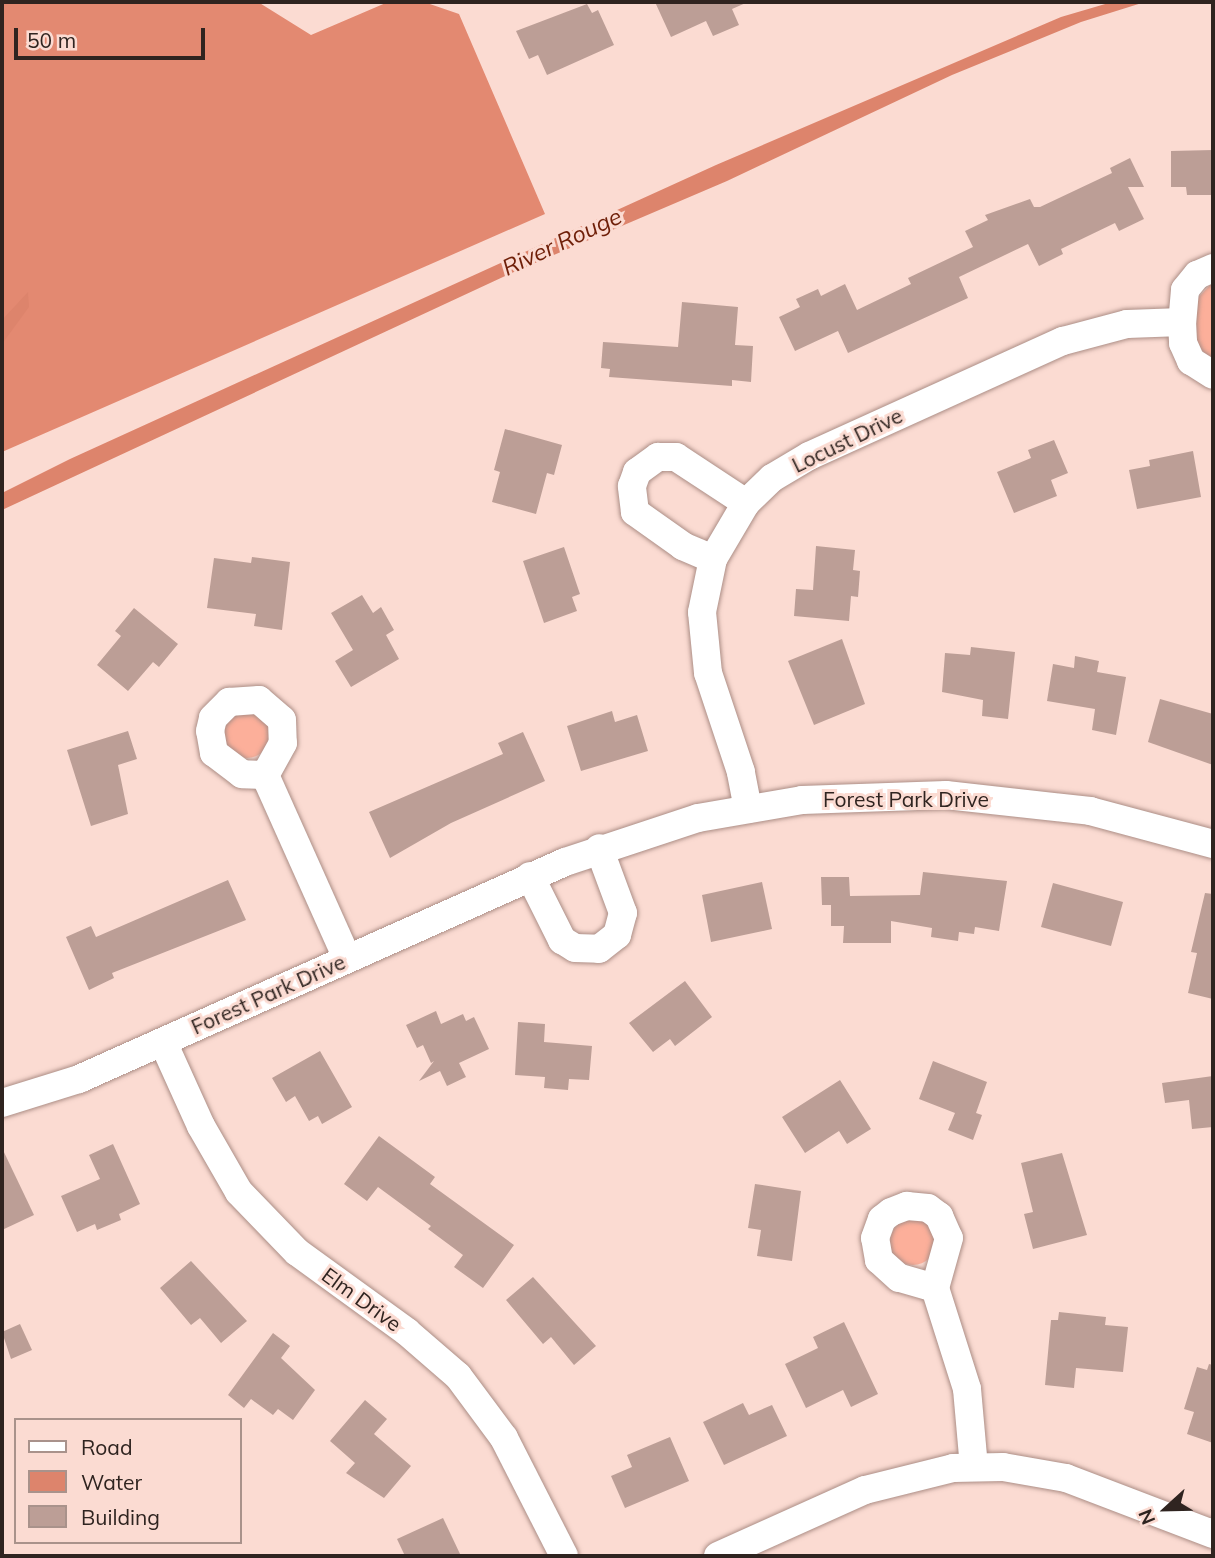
<!DOCTYPE html>
<style>
body{margin:0}
#map{position:relative;width:1215px;height:1558px;overflow:hidden;background:#fbdbd2;font-family:Mulish,sans-serif}
div>[style]{position:absolute}
.green>*{inset:0;background:#fcaf9a}
.round{border-radius:50%}
.forest>*{inset:0;background:#e38971}
.water>*{inset:0;background:#dd846c}
.building>*{inset:0;background:#bc9e96}
.roads{filter:drop-shadow(0 0 2px #ac8e86) drop-shadow(0 0 2px #ac8e86)}
.minor>*{height:28px;margin:-14px;padding:0 14px;transform-origin:14px;border-radius:14px;background:#fff}
span{translate:-50% -50%;white-space:nowrap;text-align:center;line-height:1.15;-webkit-text-stroke:6px #fbdbd2;paint-order:stroke}
.street-label{font-size:21px;color:#2f2420}
.water-label{font-size:23px;color:#6f1f08;font-style:italic}
.frame{position:absolute;inset:0;border:4px solid #2f2420;pointer-events:none}
.legend{position:absolute;left:14px;top:1418px;width:228px;height:126px;box-sizing:border-box;background:#fbdbd2;border:2px solid #a9928b;margin:0;padding:9px 12px;list-style:none;font-size:21px;color:#2f2420}
.legend li{display:flex;align-items:center;gap:14px;height:35px}
.legend b{width:35px;border:2px solid #a9928b}
.north{position:absolute;left:1131px;top:1474px;width:70px;height:70px;-webkit-text-stroke:5px #fbdbd2;paint-order:stroke;rotate:248deg;font-size:19px;font-weight:700;line-height:28px;text-align:center;color:#2f2420}
.north::after{content:'';display:block;margin:auto;width:24px;height:32px;background:#2f2420;clip-path:polygon(50% 0,100% 100%,50% 72%,0 100%)}
.scale{position:absolute;left:14px;top:28px;width:191px;height:32px;box-sizing:border-box;border:4px solid #2f2420;border-top:0;padding-left:9px;font-size:21px;line-height:24px;white-space:nowrap;color:#2f2420;-webkit-text-stroke:5px #fbdbd2;paint-order:stroke}
</style>
<div id="map">
<div class="green">
<i style="clip-path:polygon(1213px 282px,1213px 362px,1196px 344px,1197px 299px)"></i>
<i class="round" style="left:224px;top:712px;width:46px;height:46px"></i>
<i class="round" style="left:890px;top:1219px;width:46px;height:46px"></i>
</div>
<div class="forest">
<i style="clip-path:polygon(2px 2px,258px 2px,311px 35px,388px 2px,424px 2px,459px 14px,545px 214px,2px 452px)"></i>
</div>
<div class="water">
<i style="clip-path:polygon(1112px 2px,1145px 2px,1081px 22px,952px 75px,727px 181px,514px 272px,2px 510px,2px 493px,70px 459px,716px 165px,1061px 17px)"></i>
<i style="clip-path:polygon(28px 292px,29px 307px,2px 344px,2px 320px)"></i>
</div>
<div class="building">
<i style="clip-path:polygon(655px 2px,748px 2px,732px 9px,739px 25px,713px 36px,706px 21px,671px 37px)"></i>
<i style="clip-path:polygon(587px 4px,592px 13px,598px 10px,614px 45px,547px 75px,538px 55px,529px 59px,516px 31px)"></i>
<i style="clip-path:polygon(1213px 150px,1213px 195px,1187px 195px,1186px 187px,1171px 187px,1171px 151px)"></i>
<i style="clip-path:polygon(1130px 158px,1144px 187px,1128px 187px,1144px 219px,1119px 231px,1115px 223px,1061px 249px,1063px 254px,1039px 266px,1028px 244px,959px 277px,968px 298px,848px 353px,838px 331px,795px 351px,779px 317px,800px 307px,796px 299px,818px 289px,821px 296px,845px 284px,857px 310px,911px 284px,908px 278px,973px 247px,965px 231px,988px 220px,985px 215px,1030px 199px,1034px 207px,1040px 207px,1112px 173px,1110px 168px)"></i>
<i style="clip-path:polygon(682px 302px,738px 307px,735px 345px,753px 346px,751px 382px,732px 380px,732px 386px,609px 377px,610px 369px,601px 368px,603px 342px,678px 347px)"></i>
<i style="clip-path:polygon(505px 429px,562px 445px,554px 475px,547px 473px,536px 514px,492px 502px,500px 472px,494px 470px)"></i>
<i style="clip-path:polygon(1054px 440px,1068px 473px,1051px 480px,1057px 496px,1014px 513px,997px 472px,1031px 458px,1028px 450px)"></i>
<i style="clip-path:polygon(1193px 451px,1201px 497px,1137px 509px,1129px 470px,1150px 466px,1149px 460px)"></i>
<i style="clip-path:polygon(816px 546px,855px 550px,853px 570px,860px 571px,858px 597px,851px 596px,849px 621px,794px 616px,796px 589px,813px 590px)"></i>
<i style="clip-path:polygon(564px 547px,580px 594px,572px 597px,577px 611px,544px 623px,523px 561px)"></i>
<i style="clip-path:polygon(252px 557px,290px 562px,282px 630px,254px 626px,256px 614px,207px 608px,214px 558px,251px 563px)"></i>
<i style="clip-path:polygon(362px 595px,373px 613px,381px 607px,394px 630px,386px 635px,399px 659px,351px 687px,335px 661px,353px 650px,331px 613px)"></i>
<i style="clip-path:polygon(134px 608px,178px 644px,159px 667px,153px 662px,128px 691px,97px 665px,121px 636px,115px 631px)"></i>
<i style="clip-path:polygon(842px 639px,865px 704px,814px 725px,788px 661px)"></i>
<i style="clip-path:polygon(971px 647px,1015px 652px,1008px 719px,982px 716px,983px 700px,942px 692px,945px 653px,970px 655px)"></i>
<i style="clip-path:polygon(1075px 656px,1099px 661px,1097px 672px,1126px 677px,1116px 735px,1092px 730px,1095px 709px,1047px 701px,1053px 664px,1074px 668px)"></i>
<i style="clip-path:polygon(1160px 699px,1213px 714px,1213px 765px,1148px 742px)"></i>
<i style="clip-path:polygon(612px 711px,615px 722px,637px 715px,648px 751px,581px 771px,567px 726px)"></i>
<i style="clip-path:polygon(128px 731px,137px 759px,118px 765px,128px 814px,91px 826px,67px 750px)"></i>
<i style="clip-path:polygon(523px 732px,545px 781px,451px 823px,390px 858px,369px 812px,503px 754px,498px 743px)"></i>
<i style="clip-path:polygon(923px 872px,1007px 881px,999px 931px,975px 927px,974px 934px,959px 932px,958px 941px,931px 937px,932px 928px,891px 921px,891px 943px,843px 943px,844px 926px,831px 926px,831px 905px,822px 905px,821px 877px,849px 877px,850px 896px,920px 895px)"></i>
<i style="clip-path:polygon(228px 880px,246px 920px,112px 973px,114px 978px,89px 990px,66px 937px,91px 926px,96px 937px)"></i>
<i style="clip-path:polygon(762px 882px,772px 929px,711px 942px,702px 895px)"></i>
<i style="clip-path:polygon(1053px 883px,1123px 902px,1111px 946px,1041px 927px)"></i>
<i style="clip-path:polygon(1205px 893px,1213px 894px,1213px 999px,1188px 993px,1197px 953px,1191px 952px)"></i>
<i style="clip-path:polygon(685px 981px,712px 1017px,675px 1046px,670px 1039px,653px 1052px,629px 1023px)"></i>
<i style="clip-path:polygon(436px 1011px,441px 1024px,463px 1014px,466px 1021px,474px 1017px,489px 1049px,459px 1063px,466px 1077px,447px 1086px,440px 1071px,419px 1081px,434px 1061px,431px 1063px,423px 1045px,417px 1048px,406px 1025px)"></i>
<i style="clip-path:polygon(518px 1022px,545px 1024px,544px 1042px,592px 1046px,589px 1080px,569px 1079px,568px 1090px,544px 1088px,545px 1077px,515px 1075px)"></i>
<i style="clip-path:polygon(320px 1051px,352px 1107px,322px 1124px,318px 1116px,309px 1121px,295px 1096px,286px 1102px,272px 1078px)"></i>
<i style="clip-path:polygon(933px 1061px,987px 1082px,976px 1113px,982px 1115px,973px 1140px,948px 1130px,955px 1113px,919px 1099px)"></i>
<i style="clip-path:polygon(1213px 1076px,1213px 1127px,1192px 1129px,1189px 1100px,1165px 1103px,1162px 1083px)"></i>
<i style="clip-path:polygon(840px 1080px,871px 1129px,847px 1144px,839px 1131px,805px 1153px,782px 1117px)"></i>
<i style="clip-path:polygon(379px 1136px,435px 1177px,430px 1184px,514px 1245px,483px 1288px,454px 1267px,463px 1255px,428px 1229px,431px 1226px,378px 1187px,367px 1201px,344px 1184px)"></i>
<i style="clip-path:polygon(113px 1144px,140px 1204px,119px 1214px,121px 1220px,97px 1230px,95px 1224px,77px 1232px,61px 1196px,100px 1179px,89px 1155px)"></i>
<i style="clip-path:polygon(2px 1148px,34px 1215px,2px 1230px)"></i>
<i style="clip-path:polygon(1062px 1153px,1087px 1235px,1033px 1249px,1024px 1214px,1033px 1212px,1021px 1163px)"></i>
<i style="clip-path:polygon(755px 1184px,801px 1191px,792px 1261px,757px 1256px,761px 1230px,748px 1228px)"></i>
<i style="clip-path:polygon(191px 1261px,247px 1321px,221px 1343px,200px 1318px,191px 1325px,160px 1288px)"></i>
<i style="clip-path:polygon(533px 1277px,596px 1346px,574px 1365px,551px 1337px,543px 1344px,506px 1300px)"></i>
<i style="clip-path:polygon(1059px 1312px,1106px 1317px,1105px 1325px,1128px 1327px,1123px 1372px,1076px 1368px,1074px 1388px,1045px 1385px,1051px 1320px,1058px 1320px)"></i>
<i style="clip-path:polygon(844px 1322px,878px 1394px,851px 1407px,843px 1390px,806px 1408px,785px 1364px,818px 1348px,813px 1337px)"></i>
<i style="clip-path:polygon(20px 1324px,32px 1350px,11px 1359px,2px 1332px)"></i>
<i style="clip-path:polygon(273px 1333px,290px 1346px,281px 1358px,315px 1390px,293px 1420px,278px 1409px,273px 1415px,251px 1399px,244px 1408px,228px 1395px)"></i>
<i style="clip-path:polygon(1209px 1364px,1213px 1365px,1213px 1443px,1187px 1434px,1194px 1412px,1184px 1409px,1197px 1367px,1207px 1370px)"></i>
<i style="clip-path:polygon(365px 1400px,387px 1419px,374px 1434px,411px 1466px,384px 1498px,346px 1473px,355px 1463px,330px 1441px)"></i>
<i style="clip-path:polygon(743px 1403px,749px 1415px,772px 1405px,787px 1436px,724px 1465px,703px 1422px)"></i>
<i style="clip-path:polygon(670px 1437px,689px 1481px,625px 1508px,611px 1476px,632px 1467px,627px 1455px)"></i>
<i style="clip-path:polygon(443px 1518px,461px 1556px,405px 1556px,397px 1539px)"></i>
</div>
<div class="roads">
<div class="minor">
<i style="left:1213px;top:268px;width:17px;rotate:156deg"></i>
<i style="left:1197px;top:275px;width:19px;rotate:129deg"></i>
<i style="left:1185px;top:290px;width:32px;rotate:95deg"></i>
<i style="left:1182px;top:322px;width:21px;rotate:87deg"></i>
<i style="left:1183px;top:343px;width:20px;rotate:66deg"></i>
<i style="left:1191px;top:361px;width:26px;rotate:32deg"></i>
<i style="left:713px;top:559px;width:33px;rotate:-157deg"></i>
<i style="left:683px;top:546px;width:59px;rotate:-144.7deg"></i>
<i style="left:635px;top:512px;width:26px;rotate:-97deg"></i>
<i style="left:632px;top:486px;width:15px;rotate:-70deg"></i>
<i style="left:637px;top:472px;width:26px;rotate:-36deg"></i>
<i style="left:658px;top:457px;width:18px"></i>
<i style="left:676px;top:457px;width:84px;rotate:33.3deg"></i>
<i style="left:265px;top:775px;width:23px;rotate:-178deg"></i>
<i style="left:242px;top:774px;width:35px;rotate:-143deg"></i>
<i style="left:214px;top:753px;width:22px;rotate:-100deg"></i>
<i style="left:210px;top:731px;width:13px;rotate:-77deg"></i>
<i style="left:213px;top:718px;width:23px;rotate:-45deg"></i>
<i style="left:229px;top:702px;width:30px;rotate:-4deg"></i>
<i style="left:259px;top:700px;width:30px;rotate:41deg"></i>
<i style="left:282px;top:720px;width:23px;rotate:88deg"></i>
<i style="left:283px;top:743px;width:37px;rotate:119deg"></i>
<i style="left:265px;top:775px;width:201px;rotate:65.9deg"></i>
<i style="left:748px;top:809px;width:38px;rotate:-101deg"></i>
<i style="left:741px;top:772px;width:104px;rotate:-108.4deg"></i>
<i style="left:708px;top:673px;width:61px;rotate:-95.6deg"></i>
<i style="left:702px;top:612px;width:54px;rotate:-78.3deg"></i>
<i style="left:713px;top:559px;width:65px;rotate:-59.5deg"></i>
<i style="left:746px;top:503px;width:36px;rotate:-44deg"></i>
<i style="left:772px;top:478px;width:43px;rotate:-30.7deg"></i>
<i style="left:809px;top:456px;width:279px;rotate:-24.4deg"></i>
<i style="left:1063px;top:341px;width:66px;rotate:-14.9deg"></i>
<i style="left:1127px;top:324px;width:55px;rotate:-2.1deg"></i>
<i style="left:530px;top:876px;width:72px;rotate:63.4deg"></i>
<i style="left:562px;top:940px;width:15px;rotate:32deg"></i>
<i style="left:575px;top:948px;width:24px;rotate:2deg"></i>
<i style="left:599px;top:949px;width:23px;rotate:-38deg"></i>
<i style="left:617px;top:935px;width:23px;rotate:-75deg"></i>
<i style="left:623px;top:913px;width:69px;rotate:-110.3deg"></i>
<i style="left:163px;top:1042px;width:92px;rotate:65.7deg"></i>
<i style="left:201px;top:1126px;width:76px;rotate:60.1deg"></i>
<i style="left:239px;top:1192px;width:83px;rotate:46deg"></i>
<i style="left:297px;top:1252px;width:136px;rotate:36deg"></i>
<i style="left:407px;top:1332px;width:67px;rotate:40.8deg"></i>
<i style="left:458px;top:1376px;width:77px;rotate:53.4deg"></i>
<i style="left:504px;top:1438px;width:132px;rotate:63deg"></i>
<i style="left:2px;top:1103px;width:81px;rotate:-17.3deg"></i>
<i style="left:79px;top:1079px;width:532px;rotate:-24.06deg"></i>
<i style="left:565px;top:862px;width:140px;rotate:-18.3deg"></i>
<i style="left:698px;top:818px;width:106px;rotate:-9.8deg"></i>
<i style="left:802px;top:800px;width:144px;rotate:-2deg"></i>
<i style="left:946px;top:795px;width:145px;rotate:6.3deg"></i>
<i style="left:1090px;top:811px;width:127px;rotate:15deg"></i>
<i style="left:935px;top:1288px;width:37px;rotate:-164deg"></i>
<i style="left:899px;top:1278px;width:27px;rotate:-138deg"></i>
<i style="left:879px;top:1260px;width:22px;rotate:-100deg"></i>
<i style="left:875px;top:1238px;width:20px;rotate:-70deg"></i>
<i style="left:882px;top:1219px;width:11px;rotate:-38deg"></i>
<i style="left:891px;top:1212px;width:17px;rotate:-21deg"></i>
<i style="left:907px;top:1206px;width:21px;rotate:5deg"></i>
<i style="left:928px;top:1208px;width:14px;rotate:36deg"></i>
<i style="left:939px;top:1216px;width:24px;rotate:66deg"></i>
<i style="left:949px;top:1238px;width:52px;rotate:105.6deg"></i>
<i style="left:935px;top:1288px;width:106px;rotate:72.4deg"></i>
<i style="left:967px;top:1389px;width:78px;rotate:84.9deg"></i>
<i style="left:718px;top:1556px;width:161px;rotate:-24.2deg"></i>
<i style="left:865px;top:1490px;width:91px;rotate:-14deg"></i>
<i style="left:953px;top:1468px;width:50px;rotate:-1.1deg"></i>
<i style="left:1003px;top:1467px;width:64px;rotate:9.9deg"></i>
<i style="left:1066px;top:1478px;width:157px;rotate:20.9deg"></i>
</div>
</div>
<div class="street-label">
<span style="left:847px;top:440px;rotate:-26deg">Locust Drive</span>
<span style="left:906px;top:799px">Forest Park Drive</span>
<span style="left:268px;top:994px;rotate:-24deg">Forest Park Drive</span>
<span style="left:362px;top:1299px;rotate:36deg">Elm Drive</span>
</div>
<div class="water-label">
<span style="left:562px;top:242px;rotate:-25deg">River Rouge</span>
</div>
<div class="frame"></div>
<ul class="legend">
<li><b style="height:9px;background:#fff"></b>Road</li>
<li><b style="height:19px;background:#dd846c"></b>Water</li>
<li><b style="height:19px;background:#bc9e96"></b>Building</li>
</ul>
<div class="north">N</div>
<div class="scale">50 m</div>
</div>
